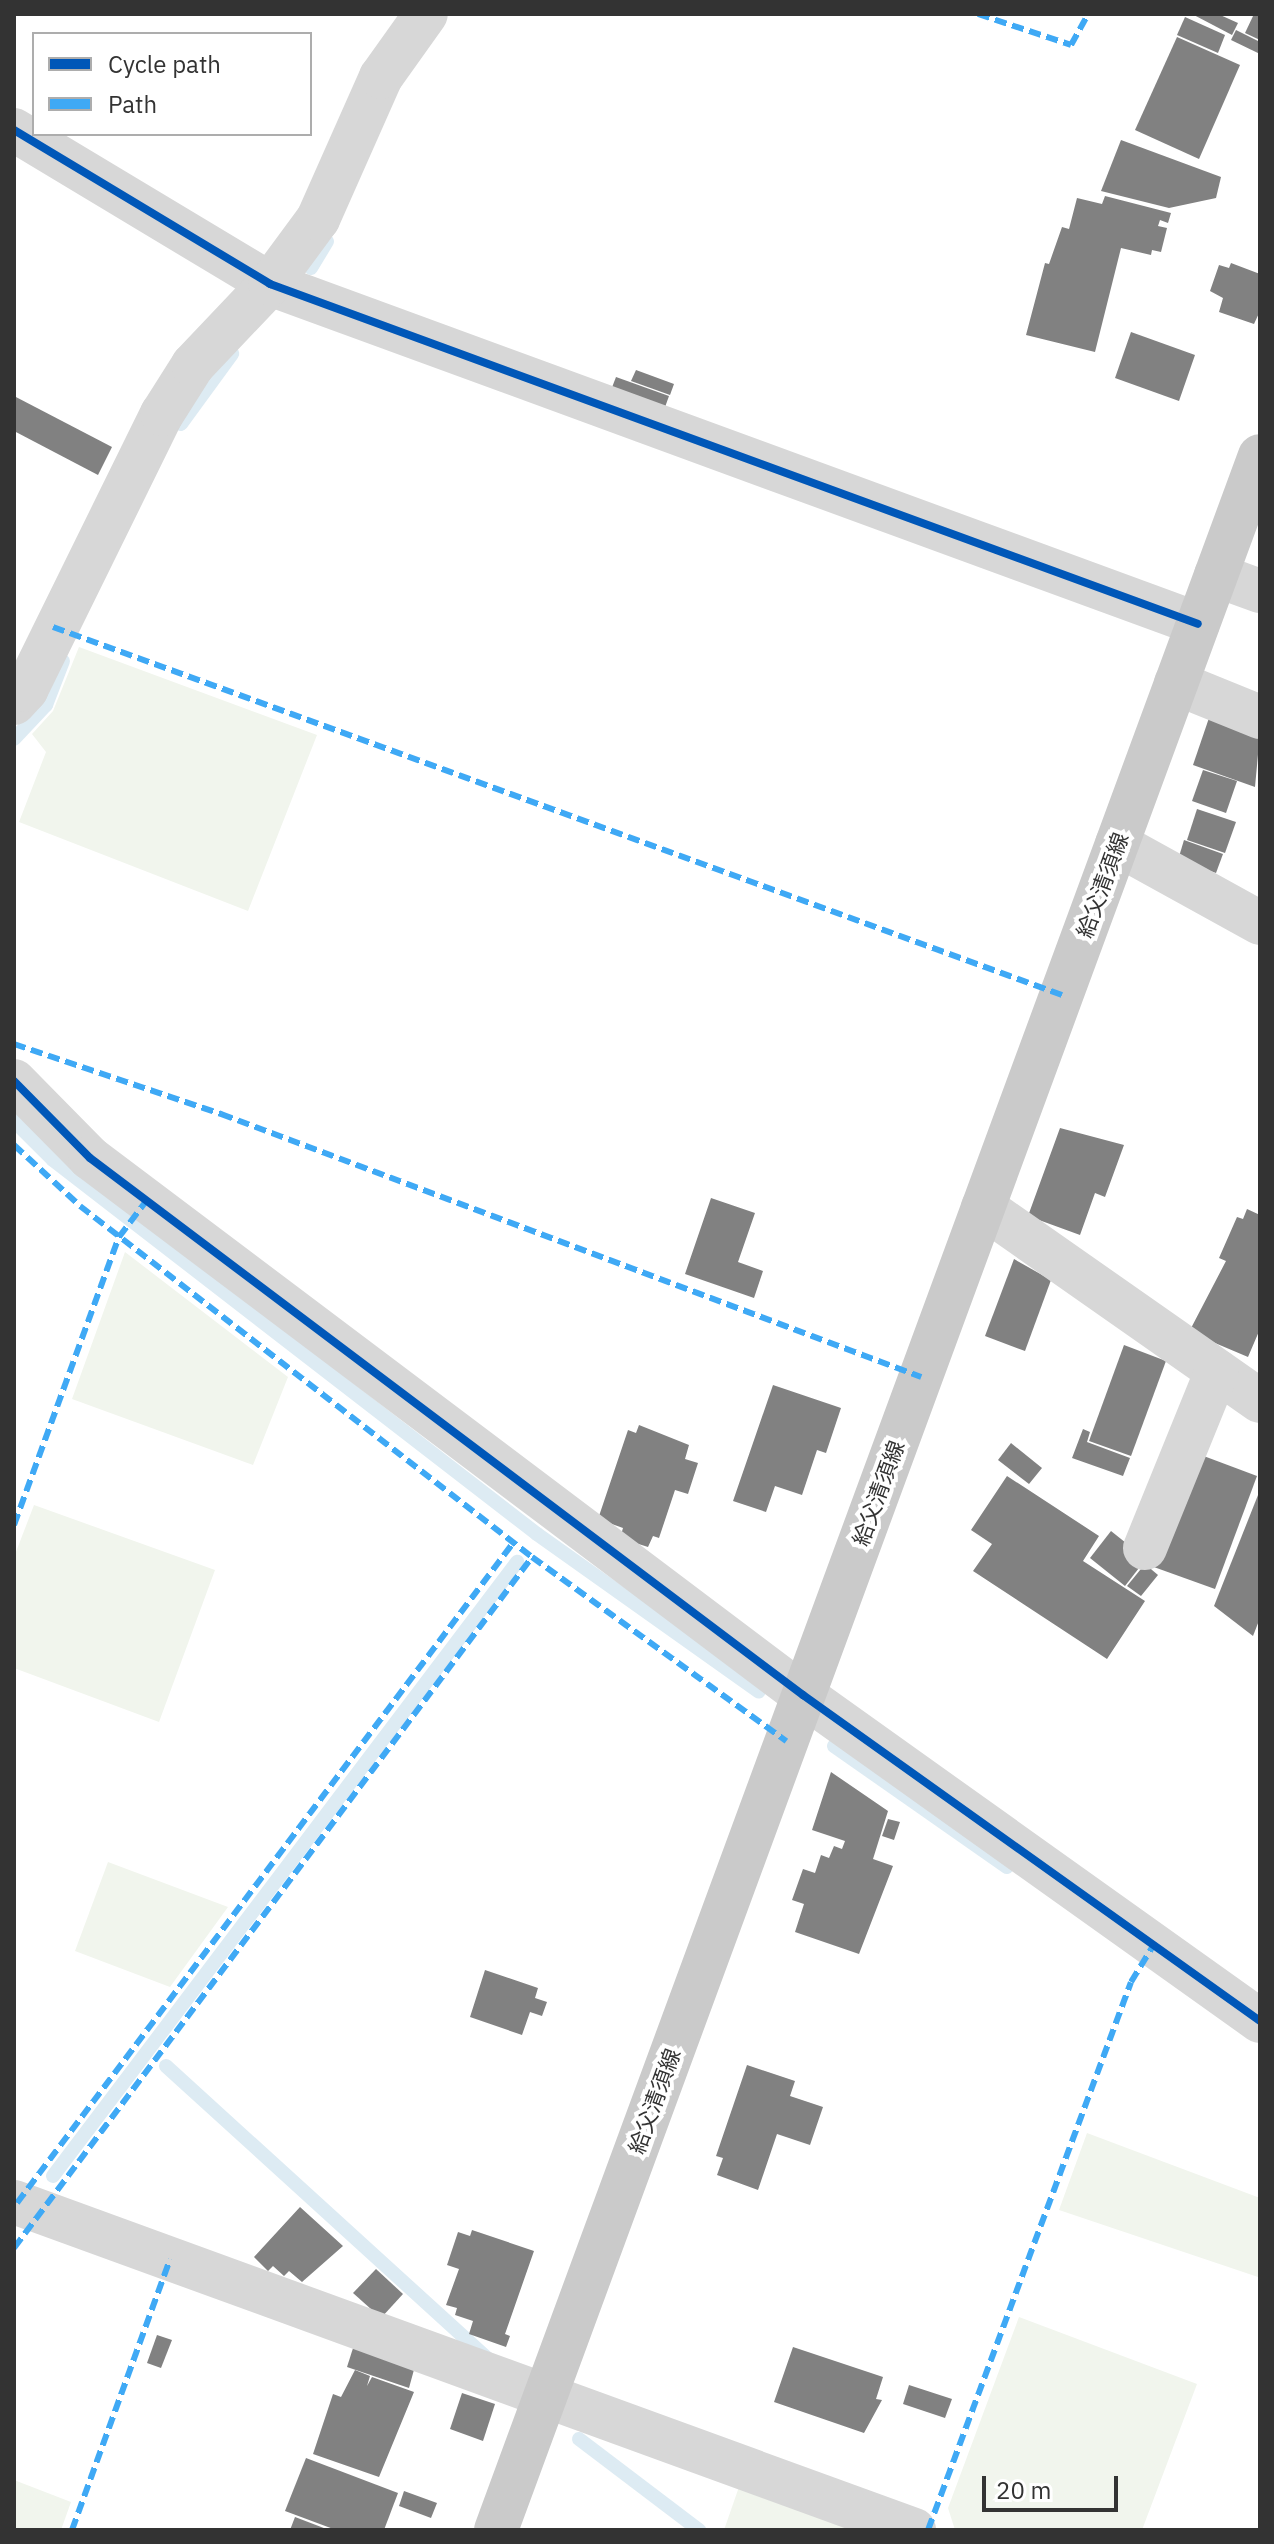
<!DOCTYPE html>
<meta charset="utf-8">
<style>
body{margin:0}
#map{position:relative;width:1274px;height:2544px;overflow:hidden;background:#fff;font-family:"IBM Plex Sans","Noto Sans JP",sans-serif}
div>[style]{position:absolute}
.green>*{inset:0;background:#f1f5ed}
.stream>*{height:14px;margin:-7px;padding:0 7px;transform-origin:7px;border-radius:7px;background:#ddebf3}
.building>*{inset:0;background:#818181}
.minor>*{height:44px;margin:-22px;padding:0 22px;transform-origin:22px;border-radius:22px;background:#d7d7d7}
.major>*{height:44px;margin:-22px;padding:0 22px;transform-origin:22px;border-radius:22px;background:#cacaca}
.quiet>*{height:6px;margin-top:-3px;transform-origin:0;background:repeating-linear-gradient(90deg,#3fa9f5 0 12px,transparent 0 18px)}
.cycleway>*{height:8px;margin:-4px;padding:0 4px;transform-origin:4px;border-radius:4px;background:#0057b8}
span{translate:-50% -50%;white-space:nowrap;text-align:center;line-height:1.15;-webkit-text-stroke:8px #fff;paint-order:stroke}
.street-label{font-size:22px;color:#333}
.frame{position:absolute;inset:0;border:16px solid #333;pointer-events:none}
.legend{position:absolute;left:32px;top:32px;width:280px;height:104px;box-sizing:border-box;background:#fff;border:2px solid #adadad;margin:0;padding:10px 14px;list-style:none;font-size:24px;color:#333}
.legend li{display:flex;align-items:center;gap:16px;height:40px}
.legend b{width:40px;border:2px solid #adadad}
.scale{position:absolute;left:982px;top:2476px;width:136px;height:36px;box-sizing:border-box;border:4px solid #333;border-top:0;padding-left:10px;font-size:24px;line-height:28px;white-space:nowrap;color:#333;-webkit-text-stroke:6px #fff;paint-order:stroke}
</style>
<div id="map">
<div class="green">
<i style="clip-path:polygon(79px 647px,317px 735px,248px 911px,19px 822px,46px 752px,32px 734px,53px 711px)"></i>
<i style="clip-path:polygon(125px 1252px,288px 1377px,253px 1465px,72px 1399px)"></i>
<i style="clip-path:polygon(34px 1505px,215px 1570px,159px 1722px,14px 1668px,14px 1557px)"></i>
<i style="clip-path:polygon(108px 1862px,228px 1907px,170px 1987px,75px 1951px)"></i>
<i style="clip-path:polygon(1087px 2133px,1260px 2198px,1258px 2277px,1059px 2210px)"></i>
<i style="clip-path:polygon(1019px 2317px,1197px 2384px,1142px 2530px,955px 2530px,948px 2508px)"></i>
<i style="clip-path:polygon(14px 2480px,71px 2502px,61px 2530px,14px 2530px)"></i>
<i style="clip-path:polygon(740px 2484px,869px 2530px,724px 2530px)"></i>
</div>
<div class="stream">
<i style="left:311px;top:268px;width:31px;rotate:-59deg"></i>
<i style="left:181px;top:424px;width:87px;rotate:-53.9deg"></i>
<i style="left:14px;top:739px;width:47px;rotate:-46.7deg"></i>
<i style="left:46px;top:705px;width:47px;rotate:-68.9deg"></i>
<i style="left:14px;top:1121px;width:55px;rotate:45deg"></i>
<i style="left:53px;top:1160px;width:612px;rotate:37.69deg"></i>
<i style="left:537px;top:1534px;width:272px;rotate:35.4deg"></i>
<i style="left:834px;top:1746px;width:211px;rotate:35deg"></i>
<i style="left:166px;top:2066px;width:435px;rotate:42.3deg"></i>
<i style="left:53px;top:2176px;width:770px;rotate:-52.92deg"></i>
<i style="left:579px;top:2439px;width:151px;rotate:37.2deg"></i>
</div>
<div class="building">
<i style="clip-path:polygon(1192px 14px,1218px 14px,1238px 23px,1232px 35px)"></i>
<i style="clip-path:polygon(1254px 14px,1260px 14px,1260px 40px,1245px 33px)"></i>
<i style="clip-path:polygon(1185px 17px,1225px 35px,1218px 53px,1177px 35px)"></i>
<i style="clip-path:polygon(1236px 30px,1260px 42px,1260px 54px,1231px 40px)"></i>
<i style="clip-path:polygon(1177px 37px,1240px 65px,1199px 159px,1135px 130px)"></i>
<i style="clip-path:polygon(1121px 140px,1221px 177px,1216px 198px,1169px 208px,1101px 191px)"></i>
<i style="clip-path:polygon(1105px 196px,1171px 213px,1168px 223px,1160px 220px,1158px 226px,1167px 228px,1161px 252px,1152px 250px,1151px 255px,1121px 248px,1095px 352px,1026px 335px,1045px 263px,1049px 264px,1062px 227px,1069px 229px,1077px 198px,1102px 204px)"></i>
<i style="clip-path:polygon(1231px 263px,1260px 274px,1260px 311px,1254px 324px,1219px 312px,1223px 298px,1210px 291px,1219px 265px,1229px 268px)"></i>
<i style="clip-path:polygon(1131px 332px,1195px 355px,1179px 401px,1115px 378px)"></i>
<i style="clip-path:polygon(636px 370px,674px 384px,670px 395px,631px 381px)"></i>
<i style="clip-path:polygon(616px 377px,669px 396px,664px 410px,611px 390px)"></i>
<i style="clip-path:polygon(14px 396px,112px 447px,98px 475px,14px 431px)"></i>
<i style="clip-path:polygon(1210px 715px,1260px 733px,1255px 787px,1193px 765px)"></i>
<i style="clip-path:polygon(1203px 770px,1237px 781px,1226px 813px,1192px 801px)"></i>
<i style="clip-path:polygon(1197px 809px,1236px 822px,1225px 853px,1187px 840px)"></i>
<i style="clip-path:polygon(1184px 840px,1223px 854px,1216px 873px,1178px 860px)"></i>
<i style="clip-path:polygon(1060px 1128px,1124px 1145px,1105px 1197px,1095px 1193px,1080px 1235px,1028px 1216px)"></i>
<i style="clip-path:polygon(711px 1198px,755px 1213px,738px 1262px,763px 1271px,754px 1298px,685px 1274px)"></i>
<i style="clip-path:polygon(1247px 1209px,1260px 1215px,1260px 1329px,1248px 1357px,1189px 1332px,1226px 1261px,1219px 1258px,1237px 1217px,1243px 1219px)"></i>
<i style="clip-path:polygon(1014px 1259px,1051px 1280px,1025px 1351px,985px 1336px)"></i>
<i style="clip-path:polygon(1124px 1345px,1166px 1361px,1131px 1456px,1089px 1441px)"></i>
<i style="clip-path:polygon(773px 1385px,841px 1408px,826px 1453px,817px 1450px,802px 1495px,775px 1486px,766px 1512px,733px 1501px)"></i>
<i style="clip-path:polygon(639px 1425px,689px 1445px,685px 1459px,698px 1463px,688px 1494px,675px 1490px,659px 1538px,653px 1536px,648px 1547px,620px 1538px,623px 1528px,598px 1519px,628px 1430px,636px 1433px)"></i>
<i style="clip-path:polygon(1083px 1429px,1090px 1432px,1087px 1442px,1130px 1458px,1123px 1476px,1072px 1458px)"></i>
<i style="clip-path:polygon(1011px 1443px,1042px 1468px,1029px 1484px,998px 1460px)"></i>
<i style="clip-path:polygon(1193px 1452px,1257px 1476px,1215px 1589px,1151px 1566px)"></i>
<i style="clip-path:polygon(1007px 1476px,1099px 1536px,1083px 1561px,1145px 1601px,1107px 1659px,973px 1571px,992px 1544px,971px 1530px)"></i>
<i style="clip-path:polygon(1260px 1490px,1260px 1618px,1253px 1636px,1214px 1606px)"></i>
<i style="clip-path:polygon(1111px 1531px,1146px 1559px,1125px 1586px,1090px 1558px)"></i>
<i style="clip-path:polygon(1145px 1564px,1158px 1575px,1141px 1596px,1127px 1586px)"></i>
<i style="clip-path:polygon(831px 1772px,888px 1811px,873px 1859px,893px 1866px,859px 1954px,795px 1932px,804px 1904px,792px 1900px,803px 1869px,815px 1873px,821px 1855px,829px 1858px,834px 1846px,842px 1849px,845px 1841px,812px 1830px)"></i>
<i style="clip-path:polygon(888px 1819px,900px 1822px,894px 1840px,882px 1836px)"></i>
<i style="clip-path:polygon(485px 1970px,538px 1988px,535px 1998px,547px 2002px,542px 2016px,530px 2012px,522px 2035px,470px 2017px)"></i>
<i style="clip-path:polygon(747px 2065px,795px 2081px,790px 2096px,823px 2107px,810px 2145px,777px 2134px,758px 2190px,717px 2175px,723px 2158px,716px 2156px)"></i>
<i style="clip-path:polygon(300px 2207px,343px 2246px,302px 2282px,289px 2271px,284px 2276px,273px 2266px,268px 2271px,254px 2257px)"></i>
<i style="clip-path:polygon(472px 2230px,534px 2251px,505px 2334px,510px 2336px,506px 2347px,469px 2334px,473px 2321px,455px 2315px,457px 2308px,446px 2305px,459px 2269px,447px 2265px,458px 2232px,470px 2236px)"></i>
<i style="clip-path:polygon(376px 2269px,403px 2294px,381px 2318px,353px 2293px)"></i>
<i style="clip-path:polygon(157px 2335px,172px 2340px,161px 2368px,147px 2363px)"></i>
<i style="clip-path:polygon(354px 2345px,415px 2366px,409px 2388px,347px 2367px)"></i>
<i style="clip-path:polygon(793px 2347px,883px 2377px,876px 2399px,882px 2400px,864px 2433px,774px 2402px)"></i>
<i style="clip-path:polygon(355px 2370px,370px 2376px,367px 2386px,372px 2377px,414px 2392px,379px 2477px,313px 2454px,333px 2394px,341px 2397px)"></i>
<i style="clip-path:polygon(909px 2385px,952px 2399px,945px 2418px,903px 2404px)"></i>
<i style="clip-path:polygon(462px 2393px,495px 2404px,483px 2441px,450px 2429px)"></i>
<i style="clip-path:polygon(306px 2458px,398px 2493px,384px 2530px,336px 2530px,285px 2511px)"></i>
<i style="clip-path:polygon(404px 2491px,437px 2503px,431px 2518px,399px 2506px)"></i>
<i style="clip-path:polygon(295px 2517px,329px 2530px,290px 2530px)"></i>
</div>
<div class="minor">
<i style="left:14px;top:130px;width:299px;rotate:31deg"></i>
<i style="left:270px;top:284px;width:988px;rotate:20.12deg"></i>
<i style="left:1216px;top:575px;width:47px;rotate:20deg"></i>
<i style="left:1176px;top:683px;width:91px;rotate:22deg"></i>
<i style="left:14px;top:703px;width:18px;rotate:-47deg"></i>
<i style="left:26px;top:690px;width:308px;rotate:-63.8deg"></i>
<i style="left:162px;top:414px;width:58px;rotate:-57.7deg"></i>
<i style="left:193px;top:365px;width:112px;rotate:-46.5deg"></i>
<i style="left:270px;top:284px;width:81px;rotate:-53.6deg"></i>
<i style="left:318px;top:219px;width:155px;rotate:-66.1deg"></i>
<i style="left:381px;top:77px;width:77px;rotate:-54.5deg"></i>
<i style="left:1117px;top:844px;width:163px;rotate:28.9deg"></i>
<i style="left:14px;top:1081px;width:108px;rotate:45.4deg"></i>
<i style="left:90px;top:1158px;width:893px;rotate:36.99deg"></i>
<i style="left:803px;top:1695px;width:561px;rotate:35.5deg"></i>
<i style="left:983px;top:1207px;width:338px;rotate:35deg"></i>
<i style="left:1145px;top:1548px;width:191px;rotate:-67.9deg"></i>
<i style="left:14px;top:2202px;width:958px;rotate:20.02deg"></i>
</div>
<div class="major">
<i style="left:496px;top:2530px;width:2210px;rotate:-69.78deg"></i>
</div>
<div class="quiet">
<i style="left:978px;top:14px;width:98px;rotate:18.4deg"></i>
<i style="left:1071px;top:45px;width:35px;rotate:-61deg"></i>
<i style="left:53px;top:627px;width:1074px;rotate:20.04deg"></i>
<i style="left:14px;top:1044px;width:219px;rotate:18.7deg"></i>
<i style="left:221px;top:1114px;width:748px;rotate:20.59deg"></i>
<i style="left:14px;top:1145px;width:90px;rotate:42.7deg"></i>
<i style="left:80px;top:1206px;width:572px;rotate:37.83deg"></i>
<i style="left:532px;top:1557px;width:314px;rotate:35.9deg"></i>
<i style="left:14px;top:1525px;width:307px;rotate:-70deg"></i>
<i style="left:119px;top:1237px;width:46px;rotate:-52.9deg"></i>
<i style="left:17px;top:2203px;width:826px;rotate:-53.07deg"></i>
<i style="left:14px;top:2248px;width:864px;rotate:-53.14deg"></i>
<i style="left:72px;top:2530px;width:288px;rotate:-70.1deg"></i>
<i style="left:928px;top:2530px;width:584px;rotate:-69.67deg"></i>
<i style="left:1131px;top:1982px;width:42px;rotate:-58.6deg"></i>
</div>
<div class="cycleway">
<i style="left:14px;top:130px;width:299px;rotate:31deg"></i>
<i style="left:270px;top:284px;width:988px;rotate:20.12deg"></i>
<i style="left:14px;top:1081px;width:108px;rotate:45.4deg"></i>
<i style="left:90px;top:1158px;width:893px;rotate:36.99deg"></i>
<i style="left:803px;top:1695px;width:561px;rotate:35.5deg"></i>
</div>
<div class="street-label">
<span style="left:1102px;top:885px;rotate:-70deg">給父清須線</span>
<span style="left:878px;top:1493px;rotate:-70deg">給父清須線</span>
<span style="left:654px;top:2101px;rotate:-70deg">給父清須線</span>
</div>
<div class="frame"></div>
<ul class="legend">
<li><b style="height:10px;background:#0057b8"></b>Cycle path</li>
<li><b style="height:10px;background:#3fa9f5"></b>Path</li>
</ul>
<div class="scale">20 m</div>
</div>
